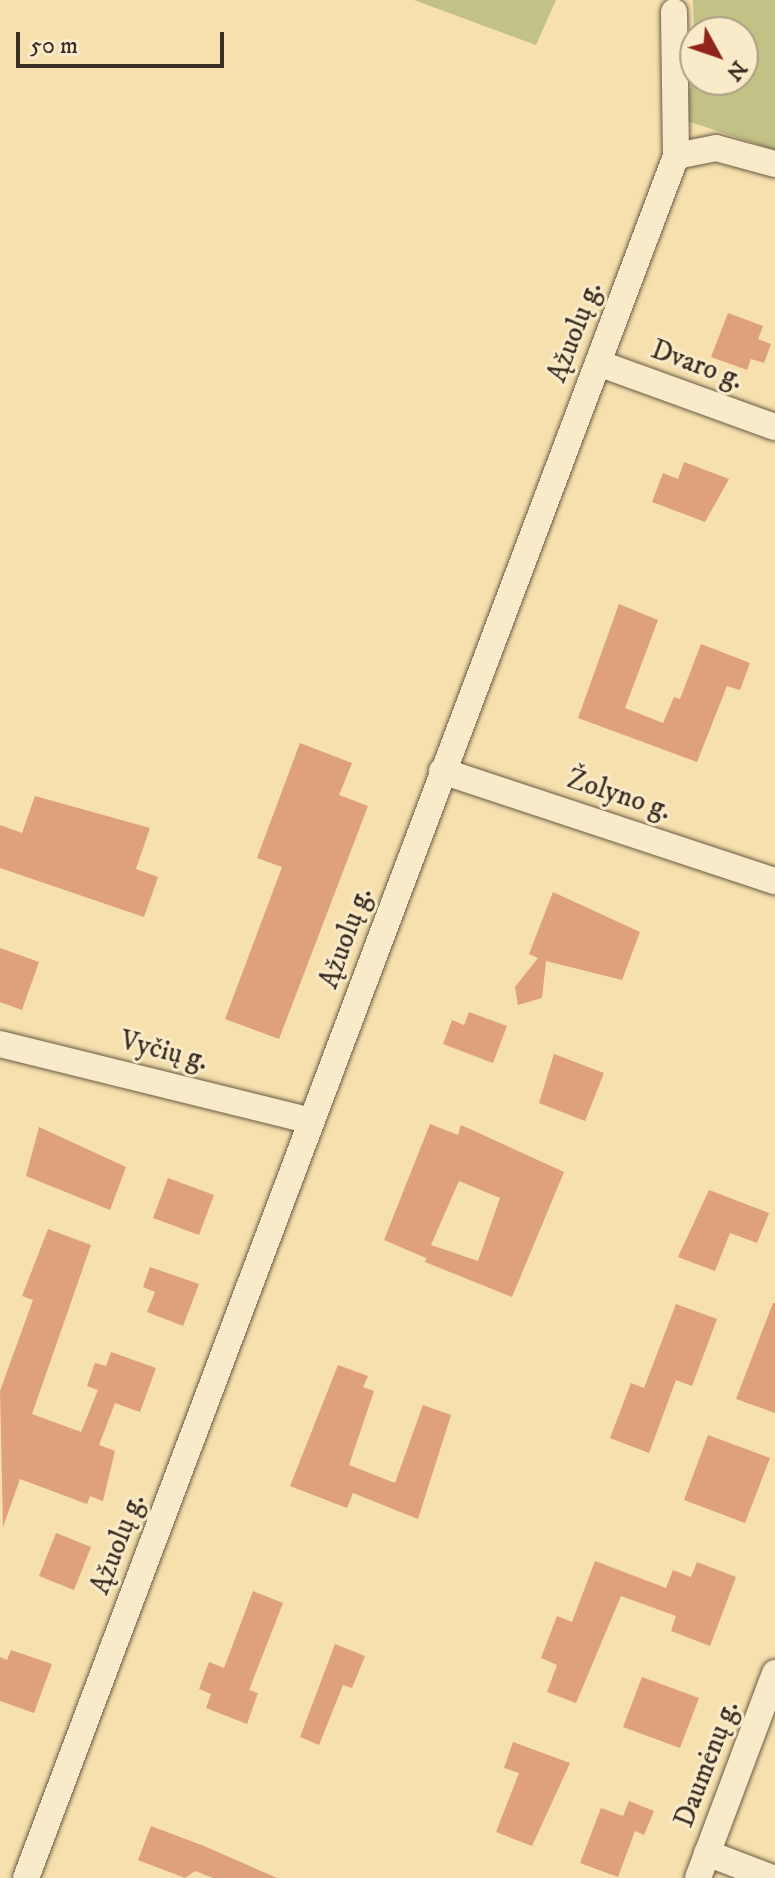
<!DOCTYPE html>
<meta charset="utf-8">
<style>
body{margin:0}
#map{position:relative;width:775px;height:1878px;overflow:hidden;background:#f6e0ad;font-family:"IM FELL DW Pica",serif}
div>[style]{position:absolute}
.green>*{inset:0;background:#c2c186}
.building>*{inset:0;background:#dfa07c}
.roads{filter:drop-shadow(0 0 2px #695a45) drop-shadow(0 0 2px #695a45)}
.minor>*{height:26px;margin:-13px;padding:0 13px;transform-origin:13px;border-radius:13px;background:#f9ebca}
span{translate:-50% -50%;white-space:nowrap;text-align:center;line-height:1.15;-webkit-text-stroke:6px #f9ebca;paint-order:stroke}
.street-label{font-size:28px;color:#3a2d22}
.north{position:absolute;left:679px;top:16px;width:80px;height:80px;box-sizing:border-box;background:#f9ebca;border:2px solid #ad9f87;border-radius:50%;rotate:130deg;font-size:22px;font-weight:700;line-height:32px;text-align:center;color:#3a2d22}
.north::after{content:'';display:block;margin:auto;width:28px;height:36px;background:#8f2418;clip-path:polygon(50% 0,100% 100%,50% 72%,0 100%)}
.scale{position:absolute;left:16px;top:32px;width:208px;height:36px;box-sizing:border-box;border:4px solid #3a2d22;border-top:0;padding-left:10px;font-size:24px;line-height:28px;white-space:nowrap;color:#3a2d22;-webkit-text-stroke:6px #f9ebca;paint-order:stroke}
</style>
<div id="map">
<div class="green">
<i style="clip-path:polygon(414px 0,556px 0,536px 45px)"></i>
<i style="clip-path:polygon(693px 0,775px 0,775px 150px,681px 119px,695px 72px,695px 80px,743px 80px,743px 32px,695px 32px,695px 70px)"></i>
</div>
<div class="building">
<i style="clip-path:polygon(728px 313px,763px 326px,758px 339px,771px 344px,764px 363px,751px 359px,747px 370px,711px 357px)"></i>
<i style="clip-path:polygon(684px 462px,729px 479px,705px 522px,652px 502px,663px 473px,678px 479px)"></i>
<i style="clip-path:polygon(619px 604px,658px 620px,625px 708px,663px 723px,674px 697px,680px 699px,701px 644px,750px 663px,740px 690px,727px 686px,697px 762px,578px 718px)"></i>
<i style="clip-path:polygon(300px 743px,352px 763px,339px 795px,368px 806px,279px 1039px,225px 1019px,282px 867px,257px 858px)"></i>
<i style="clip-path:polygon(35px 796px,150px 828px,136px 869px,158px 877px,144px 917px,0 868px,0 825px,22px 833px)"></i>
<i style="clip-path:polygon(553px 892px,640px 932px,622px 980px,546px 961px,542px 998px,518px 1005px,515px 987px,538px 958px,529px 954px)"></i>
<i style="clip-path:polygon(0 948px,39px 962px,22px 1010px,0 1002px)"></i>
<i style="clip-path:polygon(469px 1012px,507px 1026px,493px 1063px,443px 1044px,452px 1020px,464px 1025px)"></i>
<i style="clip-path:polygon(554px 1054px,604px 1073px,585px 1121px,539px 1103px)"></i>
<i style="clip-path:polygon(evenodd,430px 1124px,458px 1135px,461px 1125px,564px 1172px,512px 1297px,425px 1262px,428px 1253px,426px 1258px,384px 1240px,430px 1124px,459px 1181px,500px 1198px,478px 1261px,431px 1245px,459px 1181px)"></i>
<i style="clip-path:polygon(39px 1127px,126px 1167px,110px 1210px,26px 1176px)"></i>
<i style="clip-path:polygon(168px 1178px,214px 1195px,199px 1235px,153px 1218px)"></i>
<i style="clip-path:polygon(709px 1190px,769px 1213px,757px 1243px,730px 1233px,715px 1271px,678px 1257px)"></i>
<i style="clip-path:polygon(48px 1229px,91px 1245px,32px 1414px,81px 1432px,98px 1390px,87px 1386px,95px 1363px,106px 1366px,111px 1352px,156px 1368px,140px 1412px,115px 1403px,99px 1445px,115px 1451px,103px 1501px,90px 1496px,87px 1504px,20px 1479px,3px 1527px,0 1391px,33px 1300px,22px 1296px)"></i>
<i style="clip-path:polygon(150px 1267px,199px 1284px,183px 1326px,147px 1312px,155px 1292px,143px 1287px)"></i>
<i style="clip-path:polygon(773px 1303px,775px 1303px,775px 1413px,736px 1399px)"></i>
<i style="clip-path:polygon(676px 1304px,717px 1319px,692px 1386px,676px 1380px,649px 1453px,610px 1438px,631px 1383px,644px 1388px)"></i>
<i style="clip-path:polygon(338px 1365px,368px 1376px,363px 1387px,374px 1391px,349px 1465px,395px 1483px,423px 1405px,451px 1415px,418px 1519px,353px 1493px,347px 1508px,290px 1486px)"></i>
<i style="clip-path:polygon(708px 1435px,770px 1458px,745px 1523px,684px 1500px)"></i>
<i style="clip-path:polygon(56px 1533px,91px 1547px,74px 1590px,39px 1576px)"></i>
<i style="clip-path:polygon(595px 1561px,666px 1588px,673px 1570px,691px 1577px,697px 1562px,736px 1577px,710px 1646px,671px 1631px,676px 1616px,621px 1596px,576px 1703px,547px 1692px,557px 1665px,541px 1658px,557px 1616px,572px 1622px)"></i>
<i style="clip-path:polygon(253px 1591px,283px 1603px,249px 1690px,258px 1693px,247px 1724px,206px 1708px,211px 1694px,199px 1689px,209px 1662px,224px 1668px)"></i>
<i style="clip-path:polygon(335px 1644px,365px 1656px,352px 1688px,343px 1685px,319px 1745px,300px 1737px)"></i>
<i style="clip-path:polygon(11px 1650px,52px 1664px,34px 1713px,0 1701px,0 1657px,7px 1660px)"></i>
<i style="clip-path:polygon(642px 1677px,699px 1698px,680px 1748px,623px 1727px)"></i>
<i style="clip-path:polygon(513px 1742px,570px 1763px,532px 1846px,496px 1832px,519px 1773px,504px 1768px)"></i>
<i style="clip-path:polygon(629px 1801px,654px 1811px,644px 1835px,635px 1831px,618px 1877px,580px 1863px,601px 1808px,623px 1816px)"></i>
<i style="clip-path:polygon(151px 1826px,204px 1846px,277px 1878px,213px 1878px,195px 1871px,185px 1878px,138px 1860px)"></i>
</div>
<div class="roads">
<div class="minor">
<i style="left:676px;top:156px;width:41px;rotate:-11.3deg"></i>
<i style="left:716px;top:148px;width:61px;rotate:15.2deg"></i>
<i style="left:598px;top:363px;width:188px;rotate:19.9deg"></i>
<i style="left:442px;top:771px;width:351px;rotate:18.3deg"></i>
<i style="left:0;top:1044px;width:321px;rotate:13.9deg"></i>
<i style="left:707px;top:1853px;width:70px;rotate:21deg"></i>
<i style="left:26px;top:1878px;width:1841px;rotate:-69.32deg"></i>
<i style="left:676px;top:156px;width:144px;rotate:-90.8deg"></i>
<i style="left:698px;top:1878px;width:219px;rotate:-69.4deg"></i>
</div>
</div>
<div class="street-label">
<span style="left:575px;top:332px;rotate:-69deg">Ąžuolų g.</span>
<span style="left:697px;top:365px;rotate:20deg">Dvaro g.</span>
<span style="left:619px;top:795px;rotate:18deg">Žolyno g.</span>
<span style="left:346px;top:938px;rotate:-70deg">Ąžuolų g.</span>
<span style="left:164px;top:1051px;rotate:14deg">Vyčių g.</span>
<span style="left:118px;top:1544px;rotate:-69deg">Ąžuolų g.</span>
<span style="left:707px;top:1764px;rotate:-69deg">Daumėnų g.</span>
</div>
<div class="north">N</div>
<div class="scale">50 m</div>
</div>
